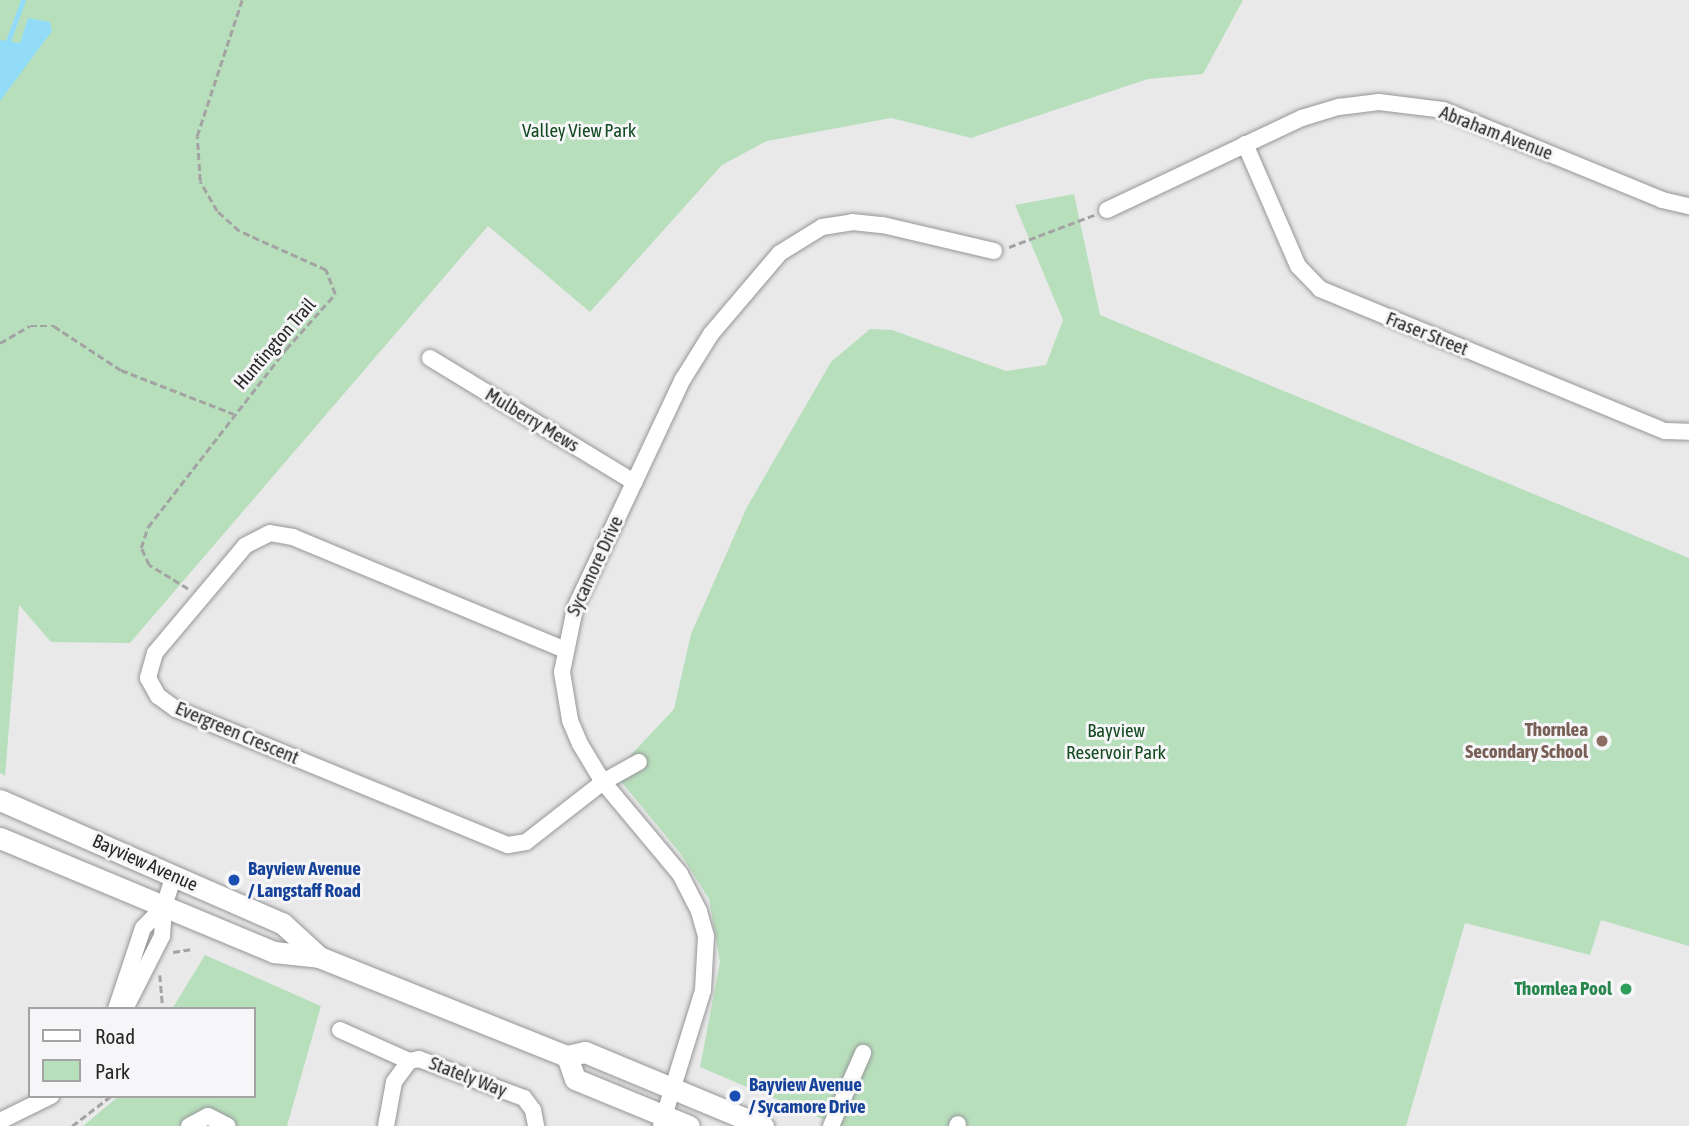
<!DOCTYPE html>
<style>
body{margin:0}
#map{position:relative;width:1689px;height:1126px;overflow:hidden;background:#e9e9ea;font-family:"Asap Condensed",sans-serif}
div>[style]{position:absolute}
.green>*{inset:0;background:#b8dfbc}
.water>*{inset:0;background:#92dcf8}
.stream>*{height:4.5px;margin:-2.25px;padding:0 2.25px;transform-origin:2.25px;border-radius:2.25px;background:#92dcf8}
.path>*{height:2.5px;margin-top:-1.25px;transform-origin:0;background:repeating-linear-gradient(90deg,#a3a3a3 0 7px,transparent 0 10.5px)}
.roads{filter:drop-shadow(0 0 2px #969698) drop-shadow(0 0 2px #969698)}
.minor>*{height:16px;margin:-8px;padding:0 8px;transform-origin:8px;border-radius:8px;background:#fff}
.major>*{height:21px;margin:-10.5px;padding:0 10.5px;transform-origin:10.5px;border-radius:10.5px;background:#fff}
.dots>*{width:19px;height:19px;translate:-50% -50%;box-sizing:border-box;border:4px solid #f6f6f8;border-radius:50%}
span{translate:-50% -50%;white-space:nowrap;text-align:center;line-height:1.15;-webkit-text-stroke:6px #f6f6f8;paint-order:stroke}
.park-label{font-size:19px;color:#134a20}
.street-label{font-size:19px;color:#272727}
.education-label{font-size:19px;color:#785e54;font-weight:700}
.right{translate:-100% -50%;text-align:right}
.transit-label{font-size:19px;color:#164399;font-weight:700}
.left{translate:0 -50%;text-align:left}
.leisure-label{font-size:19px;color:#27864d;font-weight:700}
.legend{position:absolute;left:28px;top:1007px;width:228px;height:91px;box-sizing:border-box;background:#f6f6f8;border:2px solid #a3a3a4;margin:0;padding:9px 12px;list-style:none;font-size:21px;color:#272727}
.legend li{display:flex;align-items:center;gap:14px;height:35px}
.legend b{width:35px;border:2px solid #a3a3a4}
</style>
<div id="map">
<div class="green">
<i style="clip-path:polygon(0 0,1243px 0,1203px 74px,1148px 79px,971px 138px,891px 118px,767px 141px,722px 165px,590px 312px,488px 226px,130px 643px,51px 642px,19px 605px,5px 776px,0 773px)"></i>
<i style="clip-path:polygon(1074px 194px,1100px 315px,1689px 558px,1689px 946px,1601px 920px,1590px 955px,1465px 923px,1406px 1126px,839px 1126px,700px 1067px,720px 962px,709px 899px,680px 853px,614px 773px,674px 709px,691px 634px,747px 507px,831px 362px,870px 329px,892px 330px,1006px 371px,1046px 365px,1063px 320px,1015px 205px)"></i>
<i style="clip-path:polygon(205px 955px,321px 1006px,287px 1126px,83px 1126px,119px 1096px,254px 1096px,254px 1009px,172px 1009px)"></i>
</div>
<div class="water">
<i style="clip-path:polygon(28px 18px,50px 22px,52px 31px,0 101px,0 40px,20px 43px)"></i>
</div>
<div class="stream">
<i style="left:7px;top:44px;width:47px;rotate:-70deg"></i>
</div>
<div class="path">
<i style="left:1009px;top:247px;width:91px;rotate:-20.6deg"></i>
<i style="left:0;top:343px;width:34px;rotate:-30deg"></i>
<i style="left:30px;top:326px;width:24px"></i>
<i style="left:54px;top:326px;width:80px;rotate:33.3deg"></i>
<i style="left:121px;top:370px;width:121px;rotate:21.3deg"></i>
<i style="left:188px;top:589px;width:46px;rotate:-148.4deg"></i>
<i style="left:149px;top:565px;width:19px;rotate:-115deg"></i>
<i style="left:141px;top:548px;width:22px;rotate:-72deg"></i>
<i style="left:148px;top:527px;width:225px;rotate:-52.2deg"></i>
<i style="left:286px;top:349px;width:74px;rotate:-48.3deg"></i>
<i style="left:335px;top:294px;width:26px;rotate:-111deg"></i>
<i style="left:326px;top:270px;width:95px;rotate:-155.9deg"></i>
<i style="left:239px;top:231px;width:30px;rotate:-138deg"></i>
<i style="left:217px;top:211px;width:34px;rotate:-120deg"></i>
<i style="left:200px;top:181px;width:45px;rotate:-93.8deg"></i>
<i style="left:197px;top:136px;width:143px;rotate:-71.7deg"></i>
<i style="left:173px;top:952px;width:18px;rotate:-9deg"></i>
<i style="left:160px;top:975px;width:34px;rotate:85deg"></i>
<i style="left:72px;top:1126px;width:49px;rotate:-37.6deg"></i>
</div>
<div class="roads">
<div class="minor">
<i style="left:1245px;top:144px;width:133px;rotate:66.5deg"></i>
<i style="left:1298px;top:266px;width:32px;rotate:46deg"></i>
<i style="left:1320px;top:289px;width:373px;rotate:22.4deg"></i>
<i style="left:1665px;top:431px;width:24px;rotate:2deg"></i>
<i style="left:1107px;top:210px;width:216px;rotate:-25.3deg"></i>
<i style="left:1302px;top:118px;width:39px;rotate:-17deg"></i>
<i style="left:1339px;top:107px;width:40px;rotate:-7.1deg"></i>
<i style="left:1379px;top:102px;width:64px;rotate:7.1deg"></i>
<i style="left:1443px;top:110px;width:237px;rotate:22.3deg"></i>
<i style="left:1662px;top:200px;width:28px;rotate:13deg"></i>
<i style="left:430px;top:358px;width:239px;rotate:31.3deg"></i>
<i style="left:563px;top:649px;width:292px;rotate:-157.5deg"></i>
<i style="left:293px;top:537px;width:23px;rotate:-170deg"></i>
<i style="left:270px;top:533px;width:28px;rotate:153deg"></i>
<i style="left:245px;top:546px;width:140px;rotate:130.1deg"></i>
<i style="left:155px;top:653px;width:26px;rotate:106deg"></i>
<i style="left:148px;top:678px;width:21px;rotate:61deg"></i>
<i style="left:158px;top:696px;width:22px;rotate:36deg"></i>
<i style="left:176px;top:709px;width:359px;rotate:22.3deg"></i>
<i style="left:508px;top:845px;width:18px;rotate:-9deg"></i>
<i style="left:526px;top:842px;width:98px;rotate:-37.9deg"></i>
<i style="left:603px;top:782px;width:41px;rotate:-29.1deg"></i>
<i style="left:116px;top:1009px;width:85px;rotate:-71.6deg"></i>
<i style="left:143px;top:928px;width:30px;rotate:-46deg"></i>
<i style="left:125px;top:1009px;width:82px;rotate:-63.1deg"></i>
<i style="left:162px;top:936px;width:30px;rotate:-86deg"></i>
<i style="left:164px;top:906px;width:33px;rotate:-72deg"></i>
<i style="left:340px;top:1030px;width:76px;rotate:24.2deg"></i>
<i style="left:0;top:1121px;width:57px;rotate:-26.1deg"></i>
<i style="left:189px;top:1126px;width:21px;rotate:-28deg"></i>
<i style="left:208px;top:1116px;width:22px;rotate:27deg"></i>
<i style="left:386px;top:1126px;width:45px;rotate:-79.7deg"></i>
<i style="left:394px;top:1082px;width:26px;rotate:-54deg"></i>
<i style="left:409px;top:1061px;width:10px;rotate:-11deg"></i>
<i style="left:419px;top:1059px;width:112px;rotate:20.4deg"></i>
<i style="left:524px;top:1098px;width:15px;rotate:53deg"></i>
<i style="left:533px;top:1110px;width:16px;rotate:79deg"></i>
<i style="left:661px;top:1126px;width:142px;rotate:-72.8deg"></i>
<i style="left:703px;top:990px;width:54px;rotate:-86.8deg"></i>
<i style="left:706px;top:936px;width:26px;rotate:-106deg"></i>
<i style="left:699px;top:911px;width:42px;rotate:-117.2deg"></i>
<i style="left:680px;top:874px;width:120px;rotate:-129.9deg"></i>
<i style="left:603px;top:782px;width:44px;rotate:-121.2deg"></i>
<i style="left:580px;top:744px;width:26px;rotate:-113deg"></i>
<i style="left:570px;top:720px;width:49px;rotate:-99.5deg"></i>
<i style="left:562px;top:672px;width:65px;rotate:-78.5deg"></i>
<i style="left:575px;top:608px;width:253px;rotate:-64.8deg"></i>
<i style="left:683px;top:379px;width:53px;rotate:-58.1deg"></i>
<i style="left:711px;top:334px;width:106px;rotate:-49.6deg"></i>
<i style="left:780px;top:253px;width:49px;rotate:-31.8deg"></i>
<i style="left:822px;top:227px;width:30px;rotate:-9deg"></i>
<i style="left:852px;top:222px;width:31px;rotate:6deg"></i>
<i style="left:883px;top:225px;width:114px;rotate:13.2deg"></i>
<i style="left:831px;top:1126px;width:80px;rotate:-66.3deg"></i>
<i style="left:957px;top:1126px;width:2px;rotate:-63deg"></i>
</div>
<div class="major">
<i style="left:0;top:800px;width:308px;rotate:23.6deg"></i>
<i style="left:282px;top:923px;width:50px;rotate:42.6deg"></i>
<i style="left:0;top:838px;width:297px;rotate:22.6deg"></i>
<i style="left:274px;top:952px;width:45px;rotate:6.3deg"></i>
<i style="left:319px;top:957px;width:267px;rotate:21.8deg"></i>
<i style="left:567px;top:1056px;width:18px;rotate:-13deg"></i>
<i style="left:585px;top:1052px;width:193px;rotate:22.6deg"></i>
<i style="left:567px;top:1056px;width:24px;rotate:71deg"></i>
<i style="left:575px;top:1079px;width:123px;rotate:22.4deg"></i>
</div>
</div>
<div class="dots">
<i style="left:1602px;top:741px;background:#8d6e63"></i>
<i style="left:234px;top:880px;background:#1a4fb4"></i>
<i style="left:1626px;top:989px;background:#2e9e5b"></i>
<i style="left:735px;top:1096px;background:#1a4fb4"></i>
</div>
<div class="park-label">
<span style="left:579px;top:131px">Valley View Park</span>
<span style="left:1116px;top:742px">Bayview<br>Reservoir Park</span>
</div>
<div class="street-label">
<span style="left:1496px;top:133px;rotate:21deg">Abraham Avenue</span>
<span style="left:1427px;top:334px;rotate:22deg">Fraser Street</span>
<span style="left:275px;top:344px;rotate:-49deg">Huntington Trail</span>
<span style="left:532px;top:420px;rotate:31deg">Mulberry Mews</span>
<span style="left:595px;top:566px;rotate:-65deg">Sycamore Drive</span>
<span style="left:237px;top:733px;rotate:23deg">Evergreen Crescent</span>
<span style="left:145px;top:863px;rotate:24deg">Bayview Avenue</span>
<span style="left:468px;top:1077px;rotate:21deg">Stately Way</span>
</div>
<div class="education-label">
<span class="right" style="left:1588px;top:741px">Thornlea<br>Secondary School</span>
</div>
<div class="transit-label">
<span class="left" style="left:248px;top:880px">Bayview Avenue<br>/ Langstaff Road</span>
<span class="left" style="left:749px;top:1096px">Bayview Avenue<br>/ Sycamore Drive</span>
</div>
<div class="leisure-label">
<span class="right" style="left:1612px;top:989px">Thornlea Pool</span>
</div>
<ul class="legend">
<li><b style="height:9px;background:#fff"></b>Road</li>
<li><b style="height:19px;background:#b8dfbc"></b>Park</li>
</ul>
</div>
